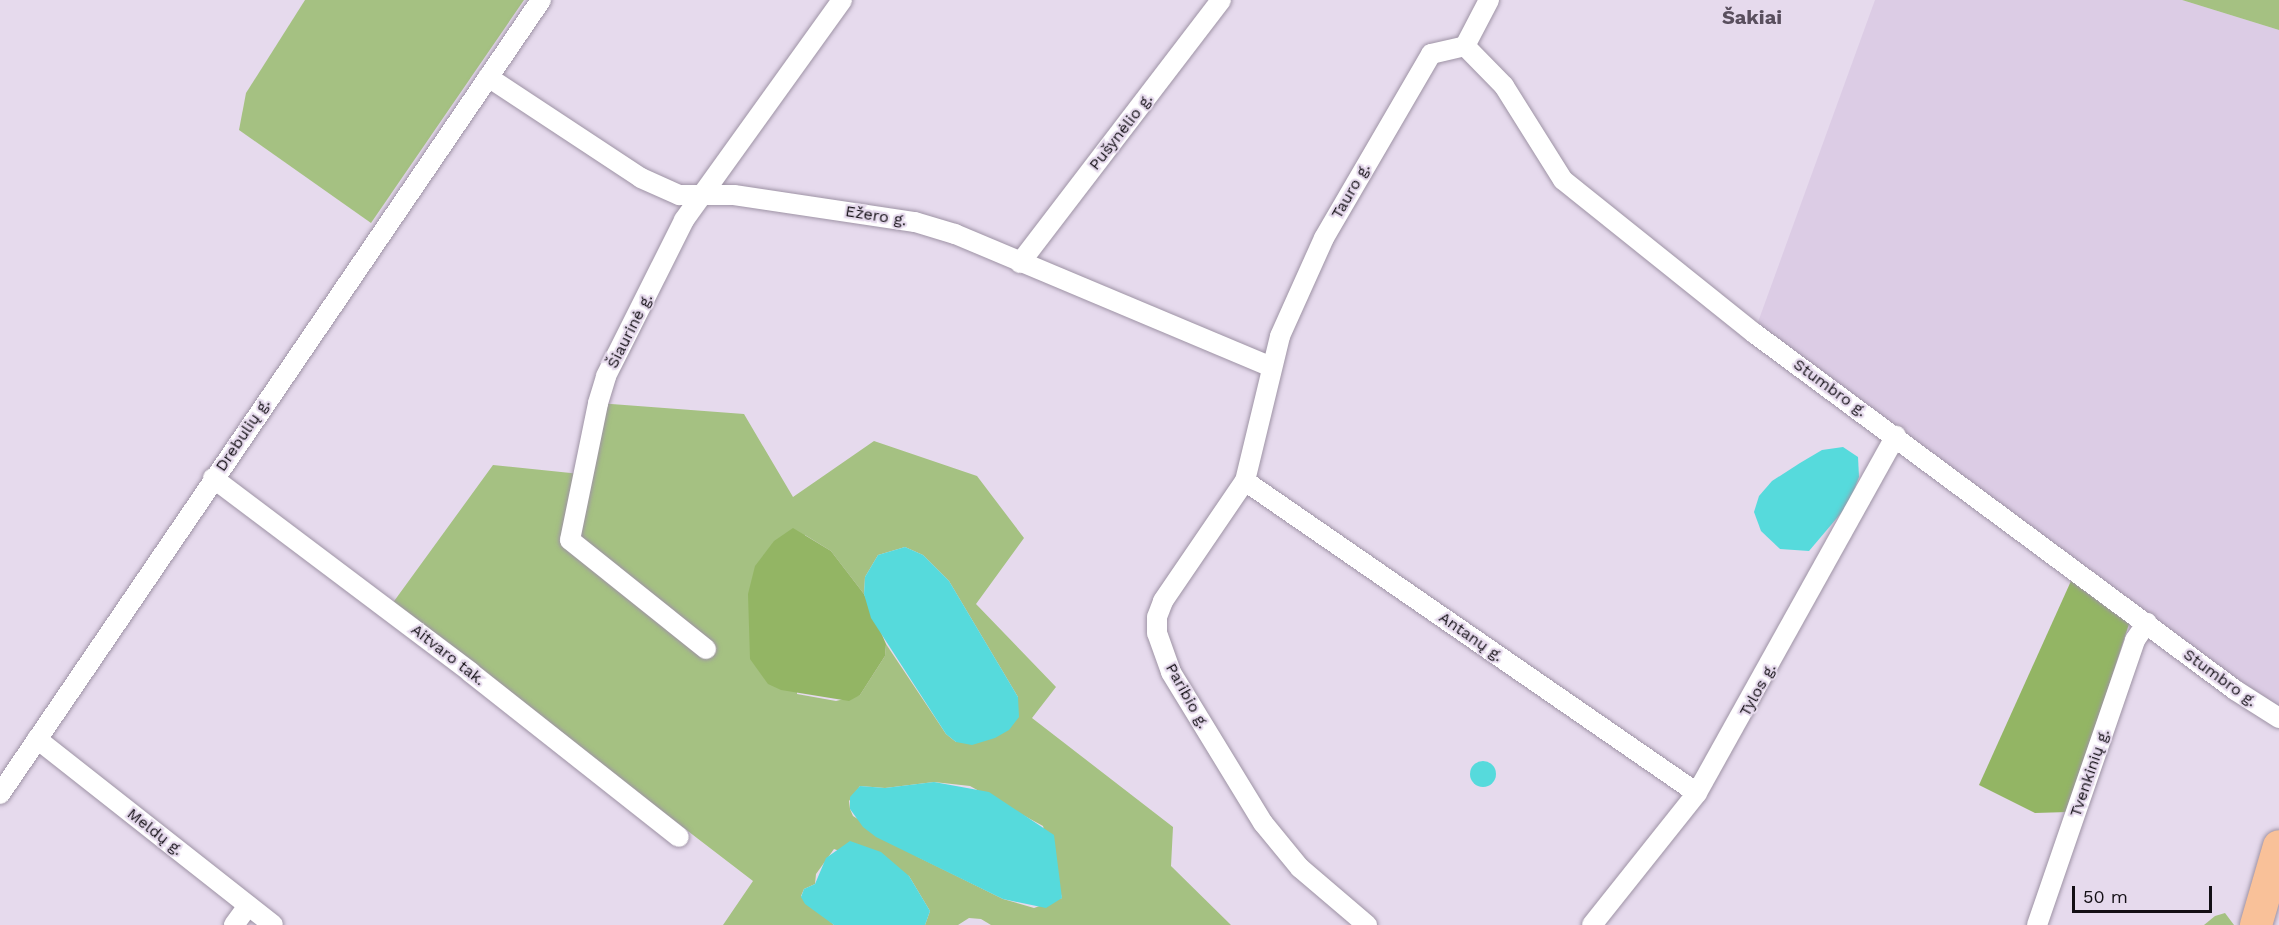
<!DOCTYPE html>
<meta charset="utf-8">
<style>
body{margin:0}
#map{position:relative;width:2279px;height:925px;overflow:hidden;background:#e6daed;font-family:"Work Sans",sans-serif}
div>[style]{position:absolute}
.built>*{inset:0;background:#dccce5}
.green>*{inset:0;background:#a5c182}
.forest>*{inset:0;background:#93b564}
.water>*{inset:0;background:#56dadc}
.round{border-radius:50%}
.roads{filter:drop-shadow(0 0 2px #9e93a5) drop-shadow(0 0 2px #9e93a5)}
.street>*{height:20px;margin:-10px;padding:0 10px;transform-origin:10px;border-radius:10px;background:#fff}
.primary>*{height:32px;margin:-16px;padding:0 16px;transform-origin:16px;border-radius:16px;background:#f9c199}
span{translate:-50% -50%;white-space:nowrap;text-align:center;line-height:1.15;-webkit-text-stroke:4.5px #e6daed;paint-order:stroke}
.street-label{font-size:16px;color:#130f15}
.quarter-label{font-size:20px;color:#594f5e;font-weight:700}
.scale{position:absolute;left:2072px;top:886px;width:140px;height:27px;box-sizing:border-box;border:3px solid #130f15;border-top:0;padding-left:8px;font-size:18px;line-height:21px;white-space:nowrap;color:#130f15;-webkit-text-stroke:4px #e6daed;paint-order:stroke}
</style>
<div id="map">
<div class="built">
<i style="clip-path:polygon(1875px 0,2182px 0,2279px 30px,2279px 718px,1754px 333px)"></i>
</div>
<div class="green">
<i style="clip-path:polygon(305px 0,524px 0,371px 223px,239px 130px,246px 93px)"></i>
<i style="clip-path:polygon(2182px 0,2279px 0,2279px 30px)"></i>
<i style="clip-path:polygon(evenodd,598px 403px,744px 414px,793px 497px,874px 441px,977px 476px,1024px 538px,976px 604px,1056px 687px,1032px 718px,1173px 827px,1171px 866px,1231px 925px,991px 925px,981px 919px,969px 918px,958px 925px,925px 925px,930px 911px,909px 876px,834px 849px,816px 874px,815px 884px,804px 889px,801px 896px,834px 925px,723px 925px,753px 881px,392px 604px,493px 465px,590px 475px,598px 403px,805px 535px,831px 551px,864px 594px,865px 577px,878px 555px,905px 547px,923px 555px,949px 581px,1018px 697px,956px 742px,946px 734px,886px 644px,885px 656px,860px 695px,836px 701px,797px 694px,805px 535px,598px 403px,934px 782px,970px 786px,1043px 826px,1062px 898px,1034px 908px,1003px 899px,918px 857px,853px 816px,850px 809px,849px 801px,860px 786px,885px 788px,934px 782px)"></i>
<i style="clip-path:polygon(2225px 913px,2234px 925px,2204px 925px,2215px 916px)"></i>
</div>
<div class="forest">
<i style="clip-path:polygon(793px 528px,831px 551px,864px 594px,886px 644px,885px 656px,860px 695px,849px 701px,781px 690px,768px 684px,750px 659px,748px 594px,755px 566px,774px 541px)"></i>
<i style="clip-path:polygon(2071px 581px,2129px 624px,2068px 812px,2035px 813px,1979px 785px)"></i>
</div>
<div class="water">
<i style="clip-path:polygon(1843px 447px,1858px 457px,1859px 477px,1848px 505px,1809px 551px,1780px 549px,1761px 531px,1754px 512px,1759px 496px,1772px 481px,1800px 463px,1822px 450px)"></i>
<i style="clip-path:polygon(905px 547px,923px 555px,949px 581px,1018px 697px,1019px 717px,1009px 730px,995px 738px,972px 745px,956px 742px,946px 734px,871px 618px,864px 594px,865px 577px,878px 555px)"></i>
<i class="round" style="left:1470px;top:761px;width:26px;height:26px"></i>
<i style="clip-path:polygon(934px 782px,989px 792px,1054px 835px,1062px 898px,1046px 908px,1003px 899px,876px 837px,863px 827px,850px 809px,850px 797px,860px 786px,885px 788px)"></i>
<i style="clip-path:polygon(850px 841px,881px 852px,909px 876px,930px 911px,925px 925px,834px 925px,805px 904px,801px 897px,804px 889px,815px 884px,826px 858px)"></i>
</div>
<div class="roads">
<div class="street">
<i style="left:1489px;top:0;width:52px;rotate:117.6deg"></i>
<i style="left:1465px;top:46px;width:56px;rotate:45.7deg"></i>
<i style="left:1504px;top:86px;width:111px;rotate:57.9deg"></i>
<i style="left:1563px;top:180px;width:245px;rotate:38.7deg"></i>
<i style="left:1754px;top:333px;width:599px;rotate:36.58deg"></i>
<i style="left:2235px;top:690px;width:52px;rotate:32.5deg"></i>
<i style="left:488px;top:77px;width:183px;rotate:33.4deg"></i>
<i style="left:641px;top:178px;width:42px;rotate:24.1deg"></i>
<i style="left:679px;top:195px;width:55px"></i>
<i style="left:734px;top:195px;width:183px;rotate:8.5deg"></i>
<i style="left:915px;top:222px;width:42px;rotate:16.7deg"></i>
<i style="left:955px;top:234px;width:343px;rotate:22.8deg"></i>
<i style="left:1020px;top:263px;width:331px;rotate:-52.6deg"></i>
<i style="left:213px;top:478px;width:322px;rotate:37deg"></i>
<i style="left:470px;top:672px;width:266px;rotate:38.3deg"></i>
<i style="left:1245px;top:481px;width:549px;rotate:34.62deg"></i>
<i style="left:706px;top:649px;width:174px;rotate:-141.3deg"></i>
<i style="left:570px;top:540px;width:140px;rotate:-78.4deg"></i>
<i style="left:598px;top:403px;width:28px;rotate:-73deg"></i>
<i style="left:606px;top:376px;width:174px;rotate:-63.4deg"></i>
<i style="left:684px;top:220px;width:271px;rotate:-54.3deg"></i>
<i style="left:37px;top:739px;width:300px;rotate:38.2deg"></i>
<i style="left:0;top:794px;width:961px;rotate:-55.73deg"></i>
<i style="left:234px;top:925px;width:24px;rotate:-54deg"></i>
<i style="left:1367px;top:925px;width:88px;rotate:-139.6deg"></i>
<i style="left:1300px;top:868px;width:58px;rotate:-129.4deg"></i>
<i style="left:1263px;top:823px;width:177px;rotate:-121.4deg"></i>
<i style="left:1171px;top:672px;width:41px;rotate:-109.7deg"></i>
<i style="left:1157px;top:633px;width:16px;rotate:-90deg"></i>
<i style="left:1157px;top:617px;width:17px;rotate:-69deg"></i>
<i style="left:1163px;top:601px;width:145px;rotate:-55.7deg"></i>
<i style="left:1245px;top:481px;width:149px;rotate:-76.4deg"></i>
<i style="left:1280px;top:336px;width:107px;rotate:-65.8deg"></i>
<i style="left:1324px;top:238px;width:213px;rotate:-59.8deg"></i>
<i style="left:1431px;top:54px;width:35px;rotate:-13deg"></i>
<i style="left:1592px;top:925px;width:169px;rotate:-51.5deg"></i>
<i style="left:1697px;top:793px;width:409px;rotate:-60.9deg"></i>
<i style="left:2037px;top:925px;width:301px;rotate:-71deg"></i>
<i style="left:2135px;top:640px;width:21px;rotate:-55deg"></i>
</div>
<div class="primary">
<i style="left:2256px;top:925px;width:82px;rotate:-73.8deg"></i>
</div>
</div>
<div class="street-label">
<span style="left:1121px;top:132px;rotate:-52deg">Pušynėlio g.</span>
<span style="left:1351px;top:191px;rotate:-60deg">Tauro g.</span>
<span style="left:876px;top:216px;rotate:9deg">Ežero g.</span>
<span style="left:630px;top:331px;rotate:-63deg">Šiaurinė g.</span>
<span style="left:1830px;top:388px;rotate:36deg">Stumbro g.</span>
<span style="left:243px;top:435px;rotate:-56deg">Drebulių g.</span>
<span style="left:1471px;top:637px;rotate:35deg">Antanų g.</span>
<span style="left:448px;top:655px;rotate:38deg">Aitvaro tak.</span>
<span style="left:2220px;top:678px;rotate:36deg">Stumbro g.</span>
<span style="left:1758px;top:690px;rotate:-61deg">Tylos g.</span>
<span style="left:1187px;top:696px;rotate:61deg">Paribio g.</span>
<span style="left:2090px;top:773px;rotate:-71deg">Tvenkinių g.</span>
<span style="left:155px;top:832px;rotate:38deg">Meldų g.</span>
</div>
<div class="quarter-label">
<span style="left:1752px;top:17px">Šakiai</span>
</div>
<div class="scale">50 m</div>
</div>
